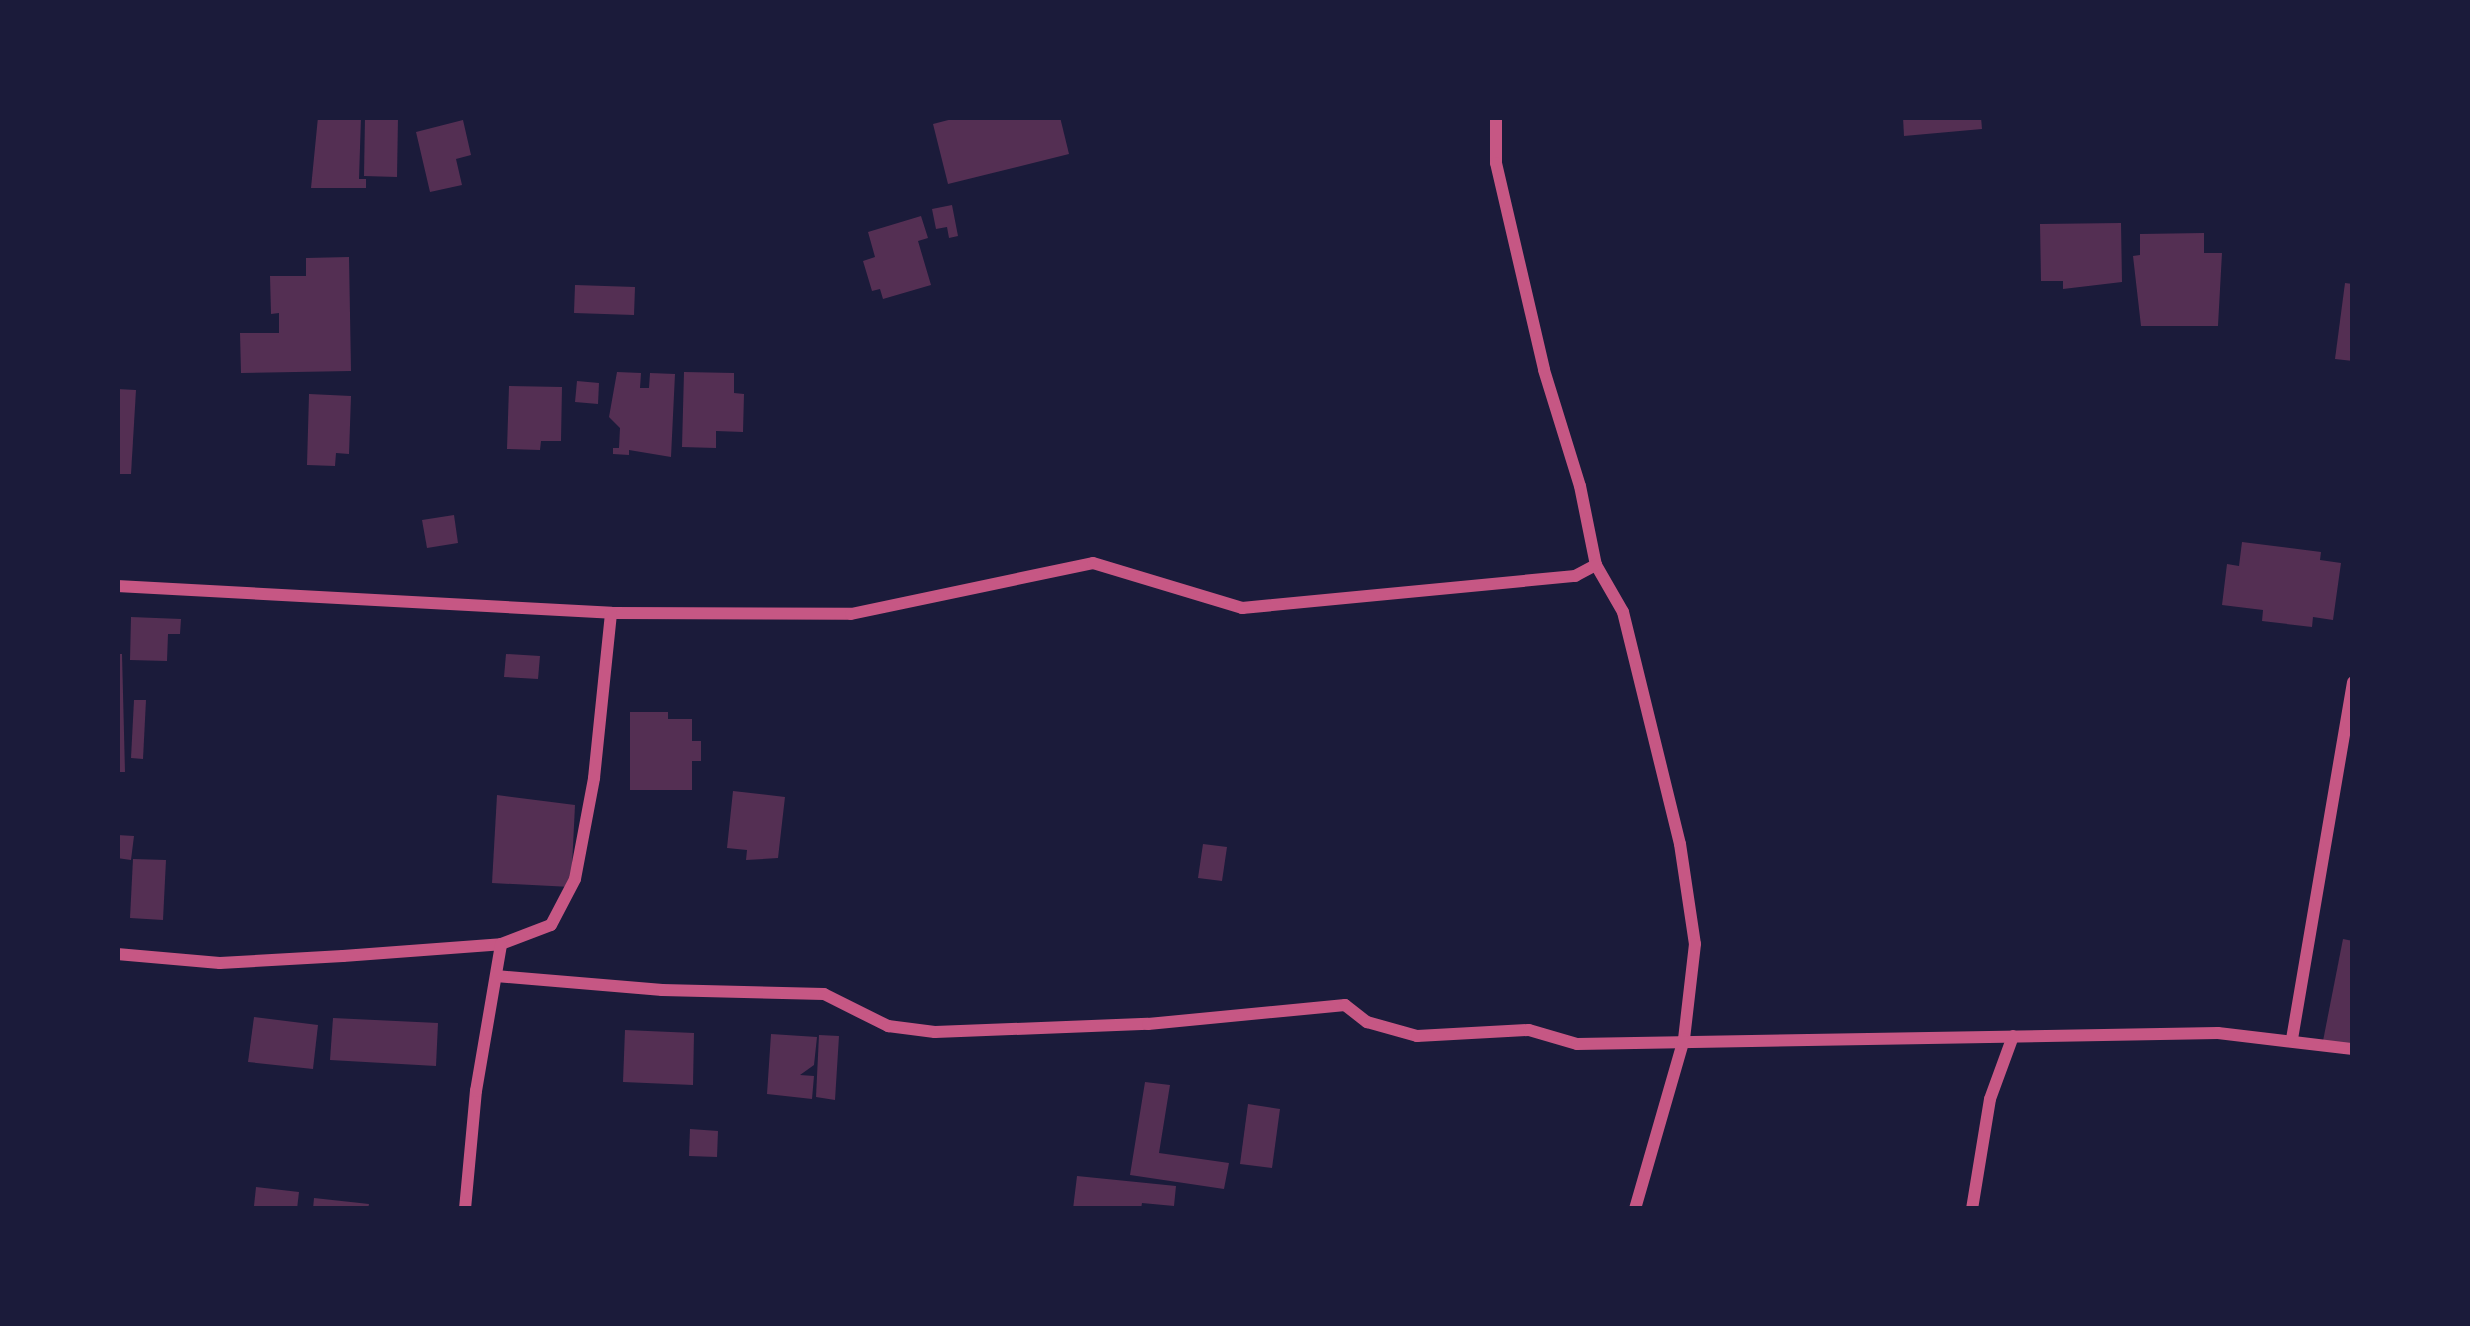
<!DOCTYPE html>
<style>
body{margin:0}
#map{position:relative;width:2470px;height:1326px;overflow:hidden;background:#1b1b3a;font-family:"Titillium Web",sans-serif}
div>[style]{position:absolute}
.building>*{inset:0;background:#542f53}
.minor>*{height:12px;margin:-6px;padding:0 6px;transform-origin:6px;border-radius:6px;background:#c65784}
span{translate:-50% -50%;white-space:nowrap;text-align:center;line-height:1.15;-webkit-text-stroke:12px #1b1b3a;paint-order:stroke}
.frame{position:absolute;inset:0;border:120px solid #1b1b3a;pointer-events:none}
</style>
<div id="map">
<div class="building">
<i style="clip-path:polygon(318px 117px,361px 117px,359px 179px,366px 179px,366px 188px,311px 188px)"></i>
<i style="clip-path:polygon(365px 117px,398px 117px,397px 177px,364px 176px)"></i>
<i style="clip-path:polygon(960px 117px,1060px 117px,1069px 154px,948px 184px,933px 124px)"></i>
<i style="clip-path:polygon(1903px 117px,1981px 117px,1982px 129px,1904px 136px)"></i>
<i style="clip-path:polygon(463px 120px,471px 155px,456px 159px,462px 185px,430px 192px,416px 132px)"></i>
<i style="clip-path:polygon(952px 205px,958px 236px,949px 238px,947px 227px,936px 229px,932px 209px)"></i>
<i style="clip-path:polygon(921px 216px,928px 238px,918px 241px,931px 285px,883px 299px,880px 289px,872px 291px,863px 261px,875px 257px,868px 232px)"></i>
<i style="clip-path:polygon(2121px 223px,2122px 282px,2063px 289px,2063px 281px,2041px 281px,2040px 224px)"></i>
<i style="clip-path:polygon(2204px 233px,2204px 253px,2222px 253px,2218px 326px,2141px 326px,2133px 256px,2140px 255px,2140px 234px)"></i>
<i style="clip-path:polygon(349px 257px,351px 371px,241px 373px,240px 333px,279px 333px,279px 313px,271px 314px,270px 276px,306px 276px,306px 258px)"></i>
<i style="clip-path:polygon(2345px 283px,2353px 284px,2353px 361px,2335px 359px)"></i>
<i style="clip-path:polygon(575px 285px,635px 287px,634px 315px,574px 313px)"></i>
<i style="clip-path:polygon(617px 372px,641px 373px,640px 388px,649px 388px,650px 373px,675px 374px,671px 457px,629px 450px,629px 455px,613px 454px,613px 448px,619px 448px,620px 428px,609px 417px)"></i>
<i style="clip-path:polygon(684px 372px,734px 373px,734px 393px,744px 394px,743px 432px,716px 431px,716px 448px,682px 447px)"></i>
<i style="clip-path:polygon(577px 381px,599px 383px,598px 404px,575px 402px)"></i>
<i style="clip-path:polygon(509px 386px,562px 387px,561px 441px,541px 441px,540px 450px,507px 449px)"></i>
<i style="clip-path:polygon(117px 389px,136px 390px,131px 474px,117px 474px)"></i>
<i style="clip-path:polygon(309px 394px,351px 396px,349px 454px,336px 453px,335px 466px,307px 465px)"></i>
<i style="clip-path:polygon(454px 515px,458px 543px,427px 548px,422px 520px)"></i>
<i style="clip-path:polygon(2242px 542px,2321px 552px,2320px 560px,2341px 563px,2333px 620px,2313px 617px,2312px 627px,2262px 621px,2263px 610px,2222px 605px,2227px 564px,2239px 566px)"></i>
<i style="clip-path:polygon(131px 617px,181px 619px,180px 634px,168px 634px,167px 661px,130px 660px)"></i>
<i style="clip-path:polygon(117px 654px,122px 654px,125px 772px,117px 772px)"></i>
<i style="clip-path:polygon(506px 654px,540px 656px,538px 679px,504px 677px)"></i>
<i style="clip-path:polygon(134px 700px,146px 700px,143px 759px,131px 758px)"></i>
<i style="clip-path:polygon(630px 712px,668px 712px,668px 719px,692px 719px,692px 741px,701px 741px,701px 761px,692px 761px,692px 790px,630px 790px)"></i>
<i style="clip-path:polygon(733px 791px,785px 797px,778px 858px,746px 860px,747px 850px,727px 848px)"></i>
<i style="clip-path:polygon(497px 795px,575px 805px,571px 887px,492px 883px)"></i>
<i style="clip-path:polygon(117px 835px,134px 836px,131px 860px,117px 858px)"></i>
<i style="clip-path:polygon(1203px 844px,1227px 847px,1222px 881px,1198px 878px)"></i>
<i style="clip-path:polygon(133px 859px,166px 860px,163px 920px,130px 918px)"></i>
<i style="clip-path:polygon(2343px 939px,2353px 941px,2353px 1045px,2323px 1041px)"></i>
<i style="clip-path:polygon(254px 1017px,318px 1025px,313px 1069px,248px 1062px)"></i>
<i style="clip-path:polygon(333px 1018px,438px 1023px,436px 1066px,330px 1060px)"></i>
<i style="clip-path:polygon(625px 1030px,694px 1033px,693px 1085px,623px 1082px)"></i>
<i style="clip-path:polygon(771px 1034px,817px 1037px,814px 1065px,800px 1075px,814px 1076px,812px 1099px,767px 1094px)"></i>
<i style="clip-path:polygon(819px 1035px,839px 1036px,835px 1100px,816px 1097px)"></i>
<i style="clip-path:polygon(1145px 1082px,1170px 1085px,1159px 1153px,1229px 1163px,1224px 1189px,1130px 1175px)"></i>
<i style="clip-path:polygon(1248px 1104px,1280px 1109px,1272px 1168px,1240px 1164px)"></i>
<i style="clip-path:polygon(690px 1129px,718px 1131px,717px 1157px,689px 1156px)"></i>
<i style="clip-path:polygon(1077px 1176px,1176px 1186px,1174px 1206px,1142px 1203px,1141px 1209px,1073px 1209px)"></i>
<i style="clip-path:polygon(256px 1187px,299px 1192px,297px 1209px,254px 1206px)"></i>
<i style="clip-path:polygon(314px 1198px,369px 1204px,368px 1209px,313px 1209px)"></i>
</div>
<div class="minor">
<i style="left:1496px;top:117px;width:46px;rotate:90deg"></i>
<i style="left:1496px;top:163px;width:212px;rotate:76.9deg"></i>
<i style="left:1544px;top:370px;width:121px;rotate:72.8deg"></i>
<i style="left:1580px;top:486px;width:81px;rotate:78.6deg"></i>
<i style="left:1596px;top:565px;width:54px;rotate:60.1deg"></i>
<i style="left:1623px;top:612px;width:239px;rotate:76.2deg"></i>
<i style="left:1680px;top:844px;width:101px;rotate:81.5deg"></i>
<i style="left:1695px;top:944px;width:96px;rotate:96.6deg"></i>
<i style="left:1684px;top:1039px;width:177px;rotate:106.1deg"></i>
<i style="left:117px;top:586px;width:495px;rotate:3.1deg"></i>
<i style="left:611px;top:613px;width:240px;rotate:0.2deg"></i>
<i style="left:851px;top:614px;width:247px;rotate:-11.9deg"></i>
<i style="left:1093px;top:563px;width:156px;rotate:16.8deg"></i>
<i style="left:1242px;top:608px;width:335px;rotate:-5.5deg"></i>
<i style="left:1575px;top:576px;width:24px;rotate:-28deg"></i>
<i style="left:117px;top:954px;width:103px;rotate:5deg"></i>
<i style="left:220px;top:963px;width:123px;rotate:-3.3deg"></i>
<i style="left:343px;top:956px;width:158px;rotate:-4.3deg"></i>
<i style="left:501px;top:944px;width:53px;rotate:-20.8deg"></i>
<i style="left:551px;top:925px;width:52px;rotate:-62.4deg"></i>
<i style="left:575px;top:879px;width:103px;rotate:-79.3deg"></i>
<i style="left:594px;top:778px;width:166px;rotate:-84.1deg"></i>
<i style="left:496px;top:976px;width:167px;rotate:4.8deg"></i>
<i style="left:662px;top:990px;width:162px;rotate:1.4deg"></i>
<i style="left:824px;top:994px;width:72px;rotate:26.6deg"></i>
<i style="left:888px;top:1026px;width:47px;rotate:7.3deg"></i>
<i style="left:935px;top:1032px;width:213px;rotate:-2.2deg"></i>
<i style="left:1148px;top:1024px;width:198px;rotate:-5.5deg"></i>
<i style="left:1345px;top:1005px;width:28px;rotate:38deg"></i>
<i style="left:1367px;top:1022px;width:52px;rotate:15.6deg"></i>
<i style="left:1417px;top:1036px;width:112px;rotate:-3.1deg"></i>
<i style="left:1529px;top:1030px;width:50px;rotate:16.3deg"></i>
<i style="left:1577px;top:1044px;width:641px;rotate:-0.98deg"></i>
<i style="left:2218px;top:1033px;width:136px;rotate:6.8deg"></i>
<i style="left:2292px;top:1039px;width:362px;rotate:-80.3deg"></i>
<i style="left:465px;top:1209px;width:119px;rotate:-84.7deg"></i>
<i style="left:476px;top:1091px;width:149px;rotate:-80.3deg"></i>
<i style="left:1972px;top:1209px;width:111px;rotate:-80.7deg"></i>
<i style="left:1990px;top:1099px;width:67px;rotate:-69.9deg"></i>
</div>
<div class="frame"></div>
</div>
